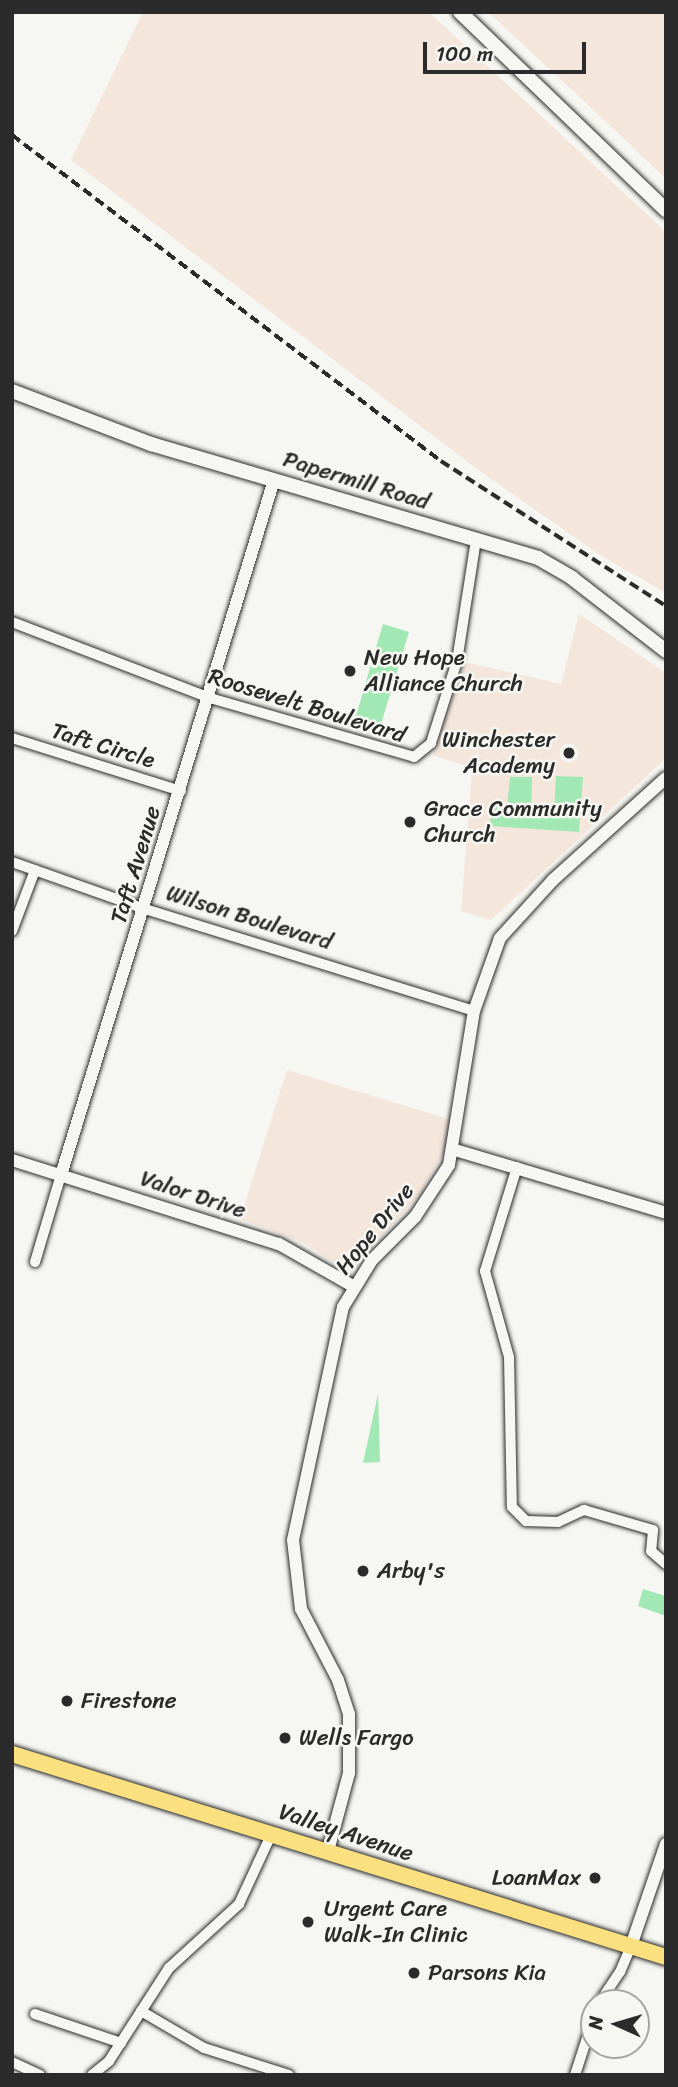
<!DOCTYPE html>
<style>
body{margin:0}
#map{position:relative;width:678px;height:2087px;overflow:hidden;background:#f6f6f2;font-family:Sriracha,sans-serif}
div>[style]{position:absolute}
.built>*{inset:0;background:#f5e6db}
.green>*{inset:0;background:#a1e8b5}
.roads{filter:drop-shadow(0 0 2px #2b2b2b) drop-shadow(0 0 2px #2b2b2b)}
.minor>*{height:10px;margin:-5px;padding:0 5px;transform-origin:5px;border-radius:5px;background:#f6f6f2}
.tertiary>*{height:12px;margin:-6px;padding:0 6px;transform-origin:6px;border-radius:6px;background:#f6f6f2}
.secondary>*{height:14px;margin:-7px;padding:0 7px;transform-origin:7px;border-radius:7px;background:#f6f6f2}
.primary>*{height:16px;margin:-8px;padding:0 8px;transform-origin:8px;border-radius:8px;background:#fbe080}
.rail>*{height:3.5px;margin-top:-1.75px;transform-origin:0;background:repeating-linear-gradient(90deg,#2b2b2b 0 10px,transparent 0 15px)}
.dots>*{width:19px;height:19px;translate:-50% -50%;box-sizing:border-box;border:4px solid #f6f6f2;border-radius:50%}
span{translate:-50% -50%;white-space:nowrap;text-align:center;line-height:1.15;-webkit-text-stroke:5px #f6f6f2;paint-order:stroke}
.street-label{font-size:23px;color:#2b2b2b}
.poi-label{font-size:23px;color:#2b2b2b}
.left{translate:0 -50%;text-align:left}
.right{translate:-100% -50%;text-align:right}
.frame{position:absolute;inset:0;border:14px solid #2b2b2b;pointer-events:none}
.north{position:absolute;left:580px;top:1989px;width:70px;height:70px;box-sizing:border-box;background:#f6f6f2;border:2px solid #a5a5a2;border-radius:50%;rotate:274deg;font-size:19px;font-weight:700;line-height:28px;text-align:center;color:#2b2b2b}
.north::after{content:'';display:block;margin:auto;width:24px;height:32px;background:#2b2b2b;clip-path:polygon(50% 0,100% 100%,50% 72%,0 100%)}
.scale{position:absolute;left:423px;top:42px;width:163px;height:32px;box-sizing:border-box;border:4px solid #2b2b2b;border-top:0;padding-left:9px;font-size:21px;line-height:24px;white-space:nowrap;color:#2b2b2b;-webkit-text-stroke:5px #f6f6f2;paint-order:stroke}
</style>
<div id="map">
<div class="built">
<i style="clip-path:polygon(143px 12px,429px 12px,666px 232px,666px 593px,603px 557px,477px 469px,71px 160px)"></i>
<i style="clip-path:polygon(488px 12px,666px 12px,666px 179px,586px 103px)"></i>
<i style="clip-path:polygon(579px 614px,666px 673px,666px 758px,491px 920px,461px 911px,472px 768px,433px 755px,465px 662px,561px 684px)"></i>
<i style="clip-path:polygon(287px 1070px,452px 1120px,445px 1150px,421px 1193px,352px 1270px,343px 1269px,304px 1243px,240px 1219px)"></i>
</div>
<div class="green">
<i style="clip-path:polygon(383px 624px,409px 632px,378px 734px,353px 726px)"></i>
<i style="clip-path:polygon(556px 776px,583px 777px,579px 832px,490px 826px,491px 807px,507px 807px,510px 777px,532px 777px,531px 810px,554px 812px)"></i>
<i style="clip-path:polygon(378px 1394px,380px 1462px,363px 1463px)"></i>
<i style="clip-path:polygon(643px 1589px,666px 1596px,666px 1616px,638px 1606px)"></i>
</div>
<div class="roads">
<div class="minor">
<i style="left:12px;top:622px;width:212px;rotate:21deg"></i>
<i style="left:210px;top:698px;width:212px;rotate:16.1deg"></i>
<i style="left:414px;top:757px;width:22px;rotate:-39deg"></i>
<i style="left:431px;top:743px;width:86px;rotate:-72.4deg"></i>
<i style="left:457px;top:661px;width:122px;rotate:-81.1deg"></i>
<i style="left:12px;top:738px;width:177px;rotate:17.4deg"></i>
<i style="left:12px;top:862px;width:141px;rotate:19.5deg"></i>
<i style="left:145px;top:909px;width:344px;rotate:17.2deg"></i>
<i style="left:12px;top:931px;width:65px;rotate:-69.3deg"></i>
<i style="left:517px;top:1167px;width:109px;rotate:107.1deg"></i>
<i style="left:485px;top:1271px;width:89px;rotate:74.4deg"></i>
<i style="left:509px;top:1357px;width:150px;rotate:88.9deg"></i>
<i style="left:512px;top:1507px;width:20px;rotate:45deg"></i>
<i style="left:526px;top:1521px;width:32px;rotate:2deg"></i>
<i style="left:558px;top:1522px;width:29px;rotate:-25deg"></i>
<i style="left:584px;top:1510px;width:72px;rotate:16.2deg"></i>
<i style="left:653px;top:1530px;width:21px;rotate:95deg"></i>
<i style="left:651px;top:1551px;width:20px;rotate:41deg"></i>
<i style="left:35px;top:1262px;width:91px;rotate:-73.4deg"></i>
<i style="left:599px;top:2003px;width:37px;rotate:-56deg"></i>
<i style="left:620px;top:1972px;width:28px;rotate:-67deg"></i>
<i style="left:141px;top:2011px;width:73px;rotate:30.4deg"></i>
<i style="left:204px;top:2048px;width:89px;rotate:17.6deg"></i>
<i style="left:35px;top:2014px;width:91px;rotate:18.6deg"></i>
<i style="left:12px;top:2062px;width:31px;rotate:25deg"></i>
<i style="left:92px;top:2075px;width:22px;rotate:-39deg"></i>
<i style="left:109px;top:2061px;width:111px;rotate:-57.2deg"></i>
<i style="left:169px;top:1968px;width:95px;rotate:-42.4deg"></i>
<i style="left:239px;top:1904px;width:78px;rotate:-65.1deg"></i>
<i style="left:575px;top:2075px;width:62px;rotate:-72.1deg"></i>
</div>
<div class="tertiary">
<i style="left:455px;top:1150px;width:220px;rotate:16.6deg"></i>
<i style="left:12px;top:1160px;width:280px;rotate:17.5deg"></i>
<i style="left:279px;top:1244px;width:85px;rotate:29.6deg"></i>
<i style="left:61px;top:1175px;width:727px;rotate:-72.96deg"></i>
<i style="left:328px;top:1851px;width:81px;rotate:-74.9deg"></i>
<i style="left:349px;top:1773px;width:59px;rotate:-90deg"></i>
<i style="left:349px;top:1714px;width:36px;rotate:-108deg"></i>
<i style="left:338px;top:1680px;width:80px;rotate:-117.5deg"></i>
<i style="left:301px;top:1609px;width:69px;rotate:-96.6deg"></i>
<i style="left:293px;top:1540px;width:238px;rotate:-77.9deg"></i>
<i style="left:343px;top:1307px;width:55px;rotate:-58.3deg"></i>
<i style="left:372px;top:1260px;width:61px;rotate:-45deg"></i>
<i style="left:415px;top:1217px;width:62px;rotate:-56.8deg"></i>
<i style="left:449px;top:1165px;width:156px;rotate:-80.8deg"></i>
<i style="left:474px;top:1011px;width:77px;rotate:-70.4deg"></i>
<i style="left:500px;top:938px;width:79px;rotate:-47.6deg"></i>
<i style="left:553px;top:880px;width:152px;rotate:-42.1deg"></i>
<i style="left:631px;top:1946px;width:108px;rotate:-71.1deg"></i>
</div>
<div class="secondary">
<i style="left:460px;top:12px;width:286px;rotate:43.9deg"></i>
<i style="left:12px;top:391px;width:149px;rotate:20.9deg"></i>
<i style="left:151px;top:444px;width:403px;rotate:16.4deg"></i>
<i style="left:538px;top:558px;width:39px;rotate:30deg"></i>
<i style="left:572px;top:578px;width:119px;rotate:37.8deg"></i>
</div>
<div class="primary">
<i style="left:12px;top:1754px;width:685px;rotate:17.24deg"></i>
</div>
</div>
<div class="rail">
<i style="left:12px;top:135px;width:539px;rotate:37.23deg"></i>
<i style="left:441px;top:461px;width:268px;rotate:32.8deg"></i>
</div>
<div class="dots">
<i style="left:350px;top:671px;background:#2b2b2b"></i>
<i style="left:569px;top:753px;background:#2b2b2b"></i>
<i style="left:410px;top:822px;background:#2b2b2b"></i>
<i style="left:363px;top:1571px;background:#2b2b2b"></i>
<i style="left:67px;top:1701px;background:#2b2b2b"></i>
<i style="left:285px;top:1738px;background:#2b2b2b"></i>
<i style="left:595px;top:1878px;background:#2b2b2b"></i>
<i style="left:308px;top:1922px;background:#2b2b2b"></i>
<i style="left:414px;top:1973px;background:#2b2b2b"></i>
</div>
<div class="street-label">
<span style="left:356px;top:481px;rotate:17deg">Papermill Road</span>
<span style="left:307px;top:706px;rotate:17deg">Roosevelt Boulevard</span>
<span style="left:103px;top:746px;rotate:17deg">Taft Circle</span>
<span style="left:136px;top:865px;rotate:-73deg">Taft Avenue</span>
<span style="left:249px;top:918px;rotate:17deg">Wilson Boulevard</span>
<span style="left:193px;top:1195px;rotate:18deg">Valor Drive</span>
<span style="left:375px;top:1229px;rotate:-51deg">Hope Drive</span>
<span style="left:346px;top:1833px;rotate:18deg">Valley Avenue</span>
</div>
<div class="poi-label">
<span class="left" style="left:364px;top:671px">New Hope<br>Alliance Church</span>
<span class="right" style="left:555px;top:753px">Winchester<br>Academy</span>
<span class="left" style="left:424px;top:822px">Grace Community<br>Church</span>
<span class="left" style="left:377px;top:1571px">Arby's</span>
<span class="left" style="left:81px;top:1701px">Firestone</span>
<span class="left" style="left:299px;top:1738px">Wells Fargo</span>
<span class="right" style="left:581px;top:1878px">LoanMax</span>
<span class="left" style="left:324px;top:1922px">Urgent Care<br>Walk-In Clinic</span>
<span class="left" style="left:428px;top:1973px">Parsons Kia</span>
</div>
<div class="frame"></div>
<div class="north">N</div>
<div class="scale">100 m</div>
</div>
